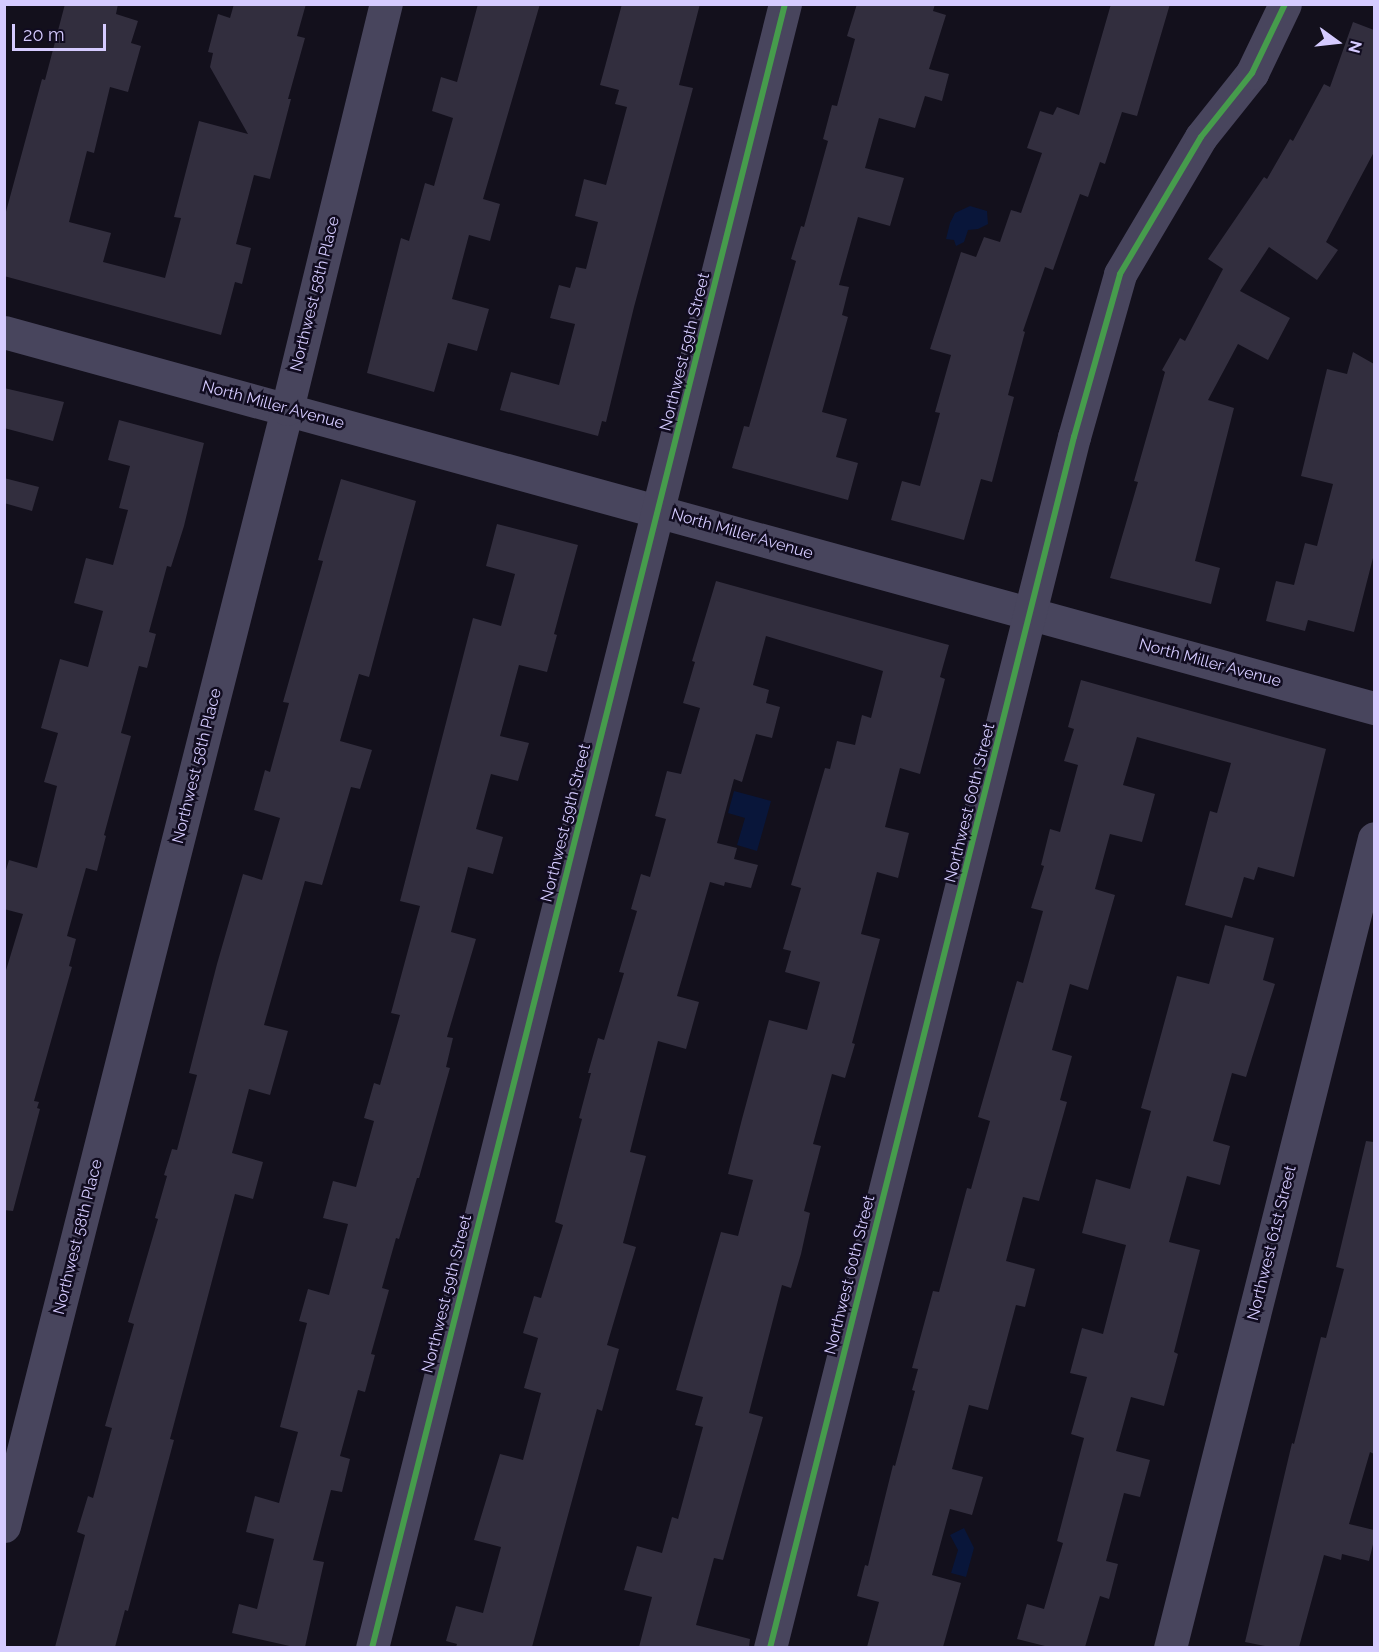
<!DOCTYPE html>
<style>
body{margin:0}
#map{position:relative;width:1379px;height:1652px;overflow:hidden;background:#13101c;font-family:Raleway,sans-serif}
div>[style]{position:absolute}
.water>*{inset:0;background:#09163a}
.building>*{inset:0;background:#322e3e}
.minor>*{height:33px;margin:-16.5px;padding:0 16.5px;transform-origin:16.5px;border-radius:16.5px;background:#48455d}
.cycleway>*{height:6px;margin:-3px;padding:0 3px;transform-origin:3px;border-radius:3px;background:#469c4c}
span{translate:-50% -50%;white-space:nowrap;text-align:center;line-height:1.15;-webkit-text-stroke:5px #110c20;paint-order:stroke}
.street-label{font-size:16px;color:#d5cbff}
.frame{position:absolute;inset:0;border:6px solid #d5cbff;pointer-events:none}
.north{position:absolute;left:1307px;top:12px;width:60px;height:60px;-webkit-text-stroke:4px #110c20;paint-order:stroke;rotate:105deg;font-size:16px;font-weight:700;line-height:24px;text-align:center;color:#d5cbff}
.north::after{content:'';display:block;margin:auto;width:21px;height:27px;background:#d5cbff;clip-path:polygon(50% 0,100% 100%,50% 72%,0 100%)}
.scale{position:absolute;left:12px;top:24px;width:94px;height:27px;box-sizing:border-box;border:3px solid #d5cbff;border-top:0;padding-left:8px;font-size:18px;line-height:21px;white-space:nowrap;color:#d5cbff;-webkit-text-stroke:4px #110c20;paint-order:stroke}
</style>
<div id="map">
<div class="water">
<i style="clip-path:polygon(970px 206px,987px 211px,988px 224px,978px 229px,968px 230px,964px 242px,956px 246px,954px 240px,946px 239px,950px 223px,955px 213px)"></i>
<i style="clip-path:polygon(734px 791px,771px 801px,757px 851px,737px 845px,745px 818px,728px 813px)"></i>
<i style="clip-path:polygon(964px 1528px,974px 1548px,966px 1577px,951px 1573px,958px 1550px,950px 1535px)"></i>
</div>
<div class="building">
<i style="clip-path:polygon(65px 4px,118px 4px,116px 14px,138px 21px,131px 43px,141px 46px,128px 92px,110px 87px,94px 153px,87px 151px,69px 222px,111px 233px,103px 262px,165px 278px,181px 218px,174px 217px,199px 121px,248px 134px,210px 67px,213px 53px,208px 52px,218px 14px,230px 18px,234px 4px,306px 4px,297px 36px,305px 38px,288px 99px,291px 99px,270px 179px,254px 175px,236px 244px,251px 248px,242px 284px,235px 282px,221px 335px,4px 276px,4px 219px,42px 79px,45px 80px)"></i>
<i style="clip-path:polygon(478px 4px,540px 4px,483px 199px,500px 204px,490px 241px,469px 235px,452px 299px,489px 309px,477px 351px,448px 343px,434px 392px,367px 373px,401px 238px,409px 241px,425px 183px,434px 186px,453px 118px,432px 111px,441px 77px,457px 82px)"></i>
<i style="clip-path:polygon(622px 4px,700px 4px,679px 85px,693px 88px,634px 307px,606px 422px,602px 421px,598px 436px,500px 410px,511px 372px,559px 385px,575px 324px,550px 318px,559px 285px,570px 288px,576px 267px,586px 269px,598px 222px,575px 216px,584px 179px,606px 185px,627px 107px,615px 104px,619px 90px,600px 85px)"></i>
<i style="clip-path:polygon(857px 4px,935px 4px,933px 11px,946px 15px,929px 69px,949px 74px,942px 101px,925px 96px,915px 128px,879px 118px,865px 168px,904px 178px,890px 226px,858px 217px,839px 285px,849px 287px,842px 315px,848px 317px,822px 412px,847px 419px,836px 457px,858px 463px,848px 500px,732px 468px,744px 426px,749px 427px,796px 261px,791px 259px,801px 226px,804px 227px,828px 141px,823px 139px,832px 105px,837px 106px,855px 39px,847px 36px)"></i>
<i style="clip-path:polygon(1111px 4px,1170px 4px,1137px 116px,1122px 112px,1105px 164px,1100px 162px,1088px 197px,1080px 194px,1053px 270px,1045px 267px,1023px 331px,1025px 332px,1008px 395px,1014px 397px,992px 482px,981px 479px,964px 540px,891px 520px,902px 481px,920px 486px,940px 413px,935px 412px,951px 355px,930px 349px,961px 252px,976px 257px,984px 237px,1000px 242px,1011px 210px,1021px 213px,1042px 153px,1027px 148px,1040px 111px,1053px 115px,1057px 107px,1079px 115px)"></i>
<i style="clip-path:polygon(1353px 22px,1374px 30px,1374px 152px,1326px 242px,1338px 250px,1317px 280px,1269px 247px,1240px 291px,1290px 318px,1268px 360px,1238px 344px,1208px 400px,1234px 408px,1195px 561px,1220px 568px,1211px 604px,1110px 578px,1138px 482px,1134px 481px,1165px 372px,1162px 370px,1180px 338px,1185px 341px,1223px 269px,1208px 259px,1264px 177px,1267px 179px,1290px 139px,1293px 141px,1324px 84px,1330px 87px)"></i>
<i style="clip-path:polygon(1353px 352px,1374px 364px,1374px 554px,1354px 632px,1308px 620px,1305px 631px,1266px 621px,1276px 581px,1294px 585px,1305px 543px,1317px 546px,1333px 484px,1301px 476px,1327px 369px,1347px 374px)"></i>
<i style="clip-path:polygon(4px 388px,64px 402px,53px 441px,4px 428px)"></i>
<i style="clip-path:polygon(119px 420px,204px 443px,184px 526px,171px 567px,167px 566px,149px 632px,156px 634px,147px 668px,139px 666px,121px 733px,131px 736px,104px 835px,106px 836px,97px 871px,86px 868px,67px 936px,76px 939px,69px 966px,72px 967px,34px 1101px,39px 1102px,37px 1108px,40px 1109px,13px 1211px,4px 1210px,4px 977px,23px 914px,4px 909px,4px 877px,9px 860px,37px 868px,57px 786px,44px 782px,58px 733px,41px 728px,60px 659px,88px 667px,103px 611px,74px 603px,86px 558px,113px 565px,128px 510px,119px 508px,130px 466px,108px 460px)"></i>
<i style="clip-path:polygon(4px 478px,39px 487px,32px 511px,4px 503px)"></i>
<i style="clip-path:polygon(341px 479px,416px 501px,369px 677px,359px 674px,340px 741px,372px 750px,360px 789px,351px 787px,322px 885px,305px 881px,264px 1025px,288px 1031px,270px 1095px,249px 1089px,232px 1153px,263px 1162px,253px 1199px,235px 1194px,170px 1439px,174px 1440px,128px 1611px,125px 1610px,115px 1647px,55px 1647px,85px 1535px,77px 1532px,88px 1496px,93px 1498px,112px 1428px,105px 1426px,134px 1324px,128px 1322px,158px 1219px,155px 1218px,167px 1176px,164px 1175px,172px 1149px,177px 1150px,197px 1075px,189px 1073px,217px 964px,243px 874px,262px 880px,280px 818px,254px 810px,265px 770px,270px 772px,289px 703px,283px 702px,323px 561px,318px 560px)"></i>
<i style="clip-path:polygon(497px 524px,578px 545px,554px 634px,557px 635px,547px 672px,519px 665px,500px 736px,529px 743px,518px 781px,491px 774px,476px 829px,503px 837px,493px 874px,468px 867px,451px 932px,476px 939px,447px 1037px,453px 1038px,446px 1067px,450px 1068px,419px 1178px,417px 1178px,399px 1239px,396px 1238px,382px 1288px,389px 1290px,371px 1354px,375px 1355px,365px 1392px,358px 1390px,340px 1456px,350px 1459px,342px 1492px,331px 1490px,313px 1560px,324px 1562px,305px 1647px,294px 1647px,232px 1633px,239px 1604px,257px 1609px,274px 1539px,246px 1532px,255px 1496px,279px 1503px,298px 1432px,280px 1427px,307px 1323px,299px 1321px,308px 1289px,329px 1295px,348px 1224px,323px 1218px,333px 1181px,356px 1187px,374px 1121px,364px 1118px,374px 1083px,380px 1085px,400px 1015px,391px 1013px,420px 906px,400px 901px,473px 618px,501px 626px,515px 574px,486px 566px)"></i>
<i style="clip-path:polygon(716px 581px,949px 645px,940px 677px,945px 679px,920px 774px,900px 768px,885px 827px,909px 833px,898px 878px,877px 872px,861px 934px,880px 939px,852px 1043px,855px 1044px,845px 1078px,832px 1074px,813px 1144px,821px 1146px,804px 1211px,810px 1213px,801px 1254px,791px 1288px,782px 1285px,749px 1413px,763px 1417px,723px 1560px,714px 1558px,696px 1625px,750px 1639px,749px 1647px,639px 1647px,652px 1597px,624px 1590px,637px 1546px,662px 1553px,672px 1517px,678px 1519px,703px 1427px,695px 1425px,703px 1397px,676px 1390px,721px 1232px,738px 1236px,753px 1180px,728px 1174px,742px 1119px,769px 1020px,807px 1030px,820px 982px,785px 972px,791px 951px,783px 949px,801px 888px,791px 885px,825px 768px,830px 769px,837px 741px,855px 745px,862px 715px,871px 718px,883px 671px,766px 636px,753px 685px,769px 690px,766px 703px,780px 707px,772px 738px,756px 734px,742px 782px,734px 779px,717px 843px,737px 848px,734px 859px,758px 865px,751px 888px,725px 882px,724px 886px,710px 882px,677px 996px,699px 1002px,686px 1049px,658px 1041px,630px 1152px,646px 1156px,623px 1243px,636px 1247px,607px 1345px,619px 1349px,602px 1411px,597px 1409px,532px 1647px,456px 1647px,457px 1644px,446px 1641px,456px 1606px,483px 1613px,501px 1547px,474px 1540px,500px 1454px,523px 1460px,541px 1393px,524px 1388px,538px 1338px,523px 1333px,534px 1296px,541px 1298px,563px 1225px,555px 1222px,582px 1119px,579px 1118px,591px 1073px,588px 1073px,598px 1038px,604px 1040px,624px 973px,619px 972px,637px 911px,631px 909px,641px 874px,650px 877px,666px 819px,655px 816px,667px 771px,681px 774px,700px 708px,683px 703px,695px 662px,692px 661px)"></i>
<i style="clip-path:polygon(1081px 680px,1326px 749px,1294px 877px,1258px 867px,1254px 880px,1244px 877px,1232px 918px,1185px 905px,1210px 811px,1217px 813px,1231px 763px,1137px 737px,1123px 785px,1155px 794px,1142px 842px,1110px 834px,1095px 889px,1115px 895px,1088px 990px,1070px 984px,1052px 1050px,1072px 1056px,1060px 1100px,1067px 1102px,1039px 1201px,1023px 1197px,1006px 1261px,1035px 1269px,1025px 1307px,1016px 1305px,988px 1410px,969px 1405px,952px 1469px,983px 1477px,972px 1515px,950px 1509px,932px 1575px,961px 1583px,943px 1647px,867px 1647px,879px 1602px,857px 1596px,865px 1565px,868px 1566px,893px 1465px,895px 1466px,915px 1391px,912px 1390px,918px 1369px,912px 1368px,933px 1291px,939px 1292px,967px 1188px,971px 1189px,990px 1121px,978px 1117px,1017px 981px,1023px 983px,1043px 911px,1031px 908px,1044px 866px,1041px 865px,1050px 829px,1060px 832px,1078px 765px,1064px 761px,1074px 729px,1068px 727px)"></i>
<i style="clip-path:polygon(1225px 925px,1274px 938px,1263px 980px,1275px 984px,1246px 1077px,1232px 1073px,1213px 1141px,1230px 1146px,1220px 1185px,1187px 1176px,1169px 1242px,1200px 1250px,1174px 1352px,1178px 1354px,1164px 1406px,1131px 1397px,1116px 1451px,1150px 1460px,1140px 1497px,1124px 1493px,1106px 1561px,1118px 1564px,1109px 1599px,1100px 1596px,1085px 1647px,1049px 1647px,1017px 1639px,1027px 1604px,1044px 1609px,1063px 1543px,1057px 1541px,1084px 1438px,1071px 1434px,1087px 1377px,1070px 1373px,1082px 1328px,1103px 1334px,1126px 1245px,1082px 1233px,1096px 1179px,1130px 1189px,1151px 1111px,1141px 1108px,1177px 976px,1209px 984px)"></i>
<i style="clip-path:polygon(1366px 1141px,1374px 1142px,1374px 1454px,1370px 1452px,1349px 1524px,1374px 1530px,1374px 1540px,1369px 1561px,1342px 1554px,1341px 1560px,1324px 1555px,1299px 1647px,1270px 1647px,1245px 1642px,1292px 1443px,1294px 1444px,1321px 1337px,1326px 1338px,1344px 1269px,1336px 1267px)"></i>
</div>
<div class="minor">
<i style="left:4px;top:332px;width:1421px;rotate:15.35deg"></i>
<i style="left:4px;top:1526px;width:1152px;rotate:-75.78deg"></i>
<i style="left:287px;top:409px;width:417px;rotate:-76.3deg"></i>
<i style="left:372px;top:1648px;width:1695px;rotate:-75.9deg"></i>
<i style="left:770px;top:1648px;width:1249px;rotate:-75.91deg"></i>
<i style="left:1074px;top:437px;width:169px;rotate:-74.2deg"></i>
<i style="left:1120px;top:274px;width:159px;rotate:-59.4deg"></i>
<i style="left:1201px;top:137px;width:82px;rotate:-51.4deg"></i>
<i style="left:1252px;top:73px;width:76px;rotate:-64.4deg"></i>
<i style="left:1170px;top:1648px;width:835px;rotate:-75.86deg"></i>
</div>
<div class="cycleway">
<i style="left:372px;top:1648px;width:1695px;rotate:-75.9deg"></i>
<i style="left:770px;top:1648px;width:1249px;rotate:-75.91deg"></i>
<i style="left:1074px;top:437px;width:169px;rotate:-74.2deg"></i>
<i style="left:1120px;top:274px;width:159px;rotate:-59.4deg"></i>
<i style="left:1201px;top:137px;width:82px;rotate:-51.4deg"></i>
<i style="left:1252px;top:73px;width:76px;rotate:-64.4deg"></i>
</div>
<div class="street-label">
<span style="left:315px;top:294px;rotate:-76deg">Northwest 58th Place</span>
<span style="left:685px;top:352px;rotate:-76deg">Northwest 59th Street</span>
<span style="left:273px;top:405px;rotate:15deg">North Miller Avenue</span>
<span style="left:742px;top:534px;rotate:16deg">North Miller Avenue</span>
<span style="left:1210px;top:663px;rotate:15deg">North Miller Avenue</span>
<span style="left:197px;top:766px;rotate:-76deg">Northwest 58th Place</span>
<span style="left:970px;top:803px;rotate:-76deg">Northwest 60th Street</span>
<span style="left:566px;top:823px;rotate:-76deg">Northwest 59th Street</span>
<span style="left:78px;top:1237px;rotate:-76deg">Northwest 58th Place</span>
<span style="left:1272px;top:1243px;rotate:-76deg">Northwest 61st Street</span>
<span style="left:850px;top:1275px;rotate:-76deg">Northwest 60th Street</span>
<span style="left:447px;top:1294px;rotate:-76deg">Northwest 59th Street</span>
</div>
<div class="frame"></div>
<div class="north">N</div>
<div class="scale">20 m</div>
</div>
